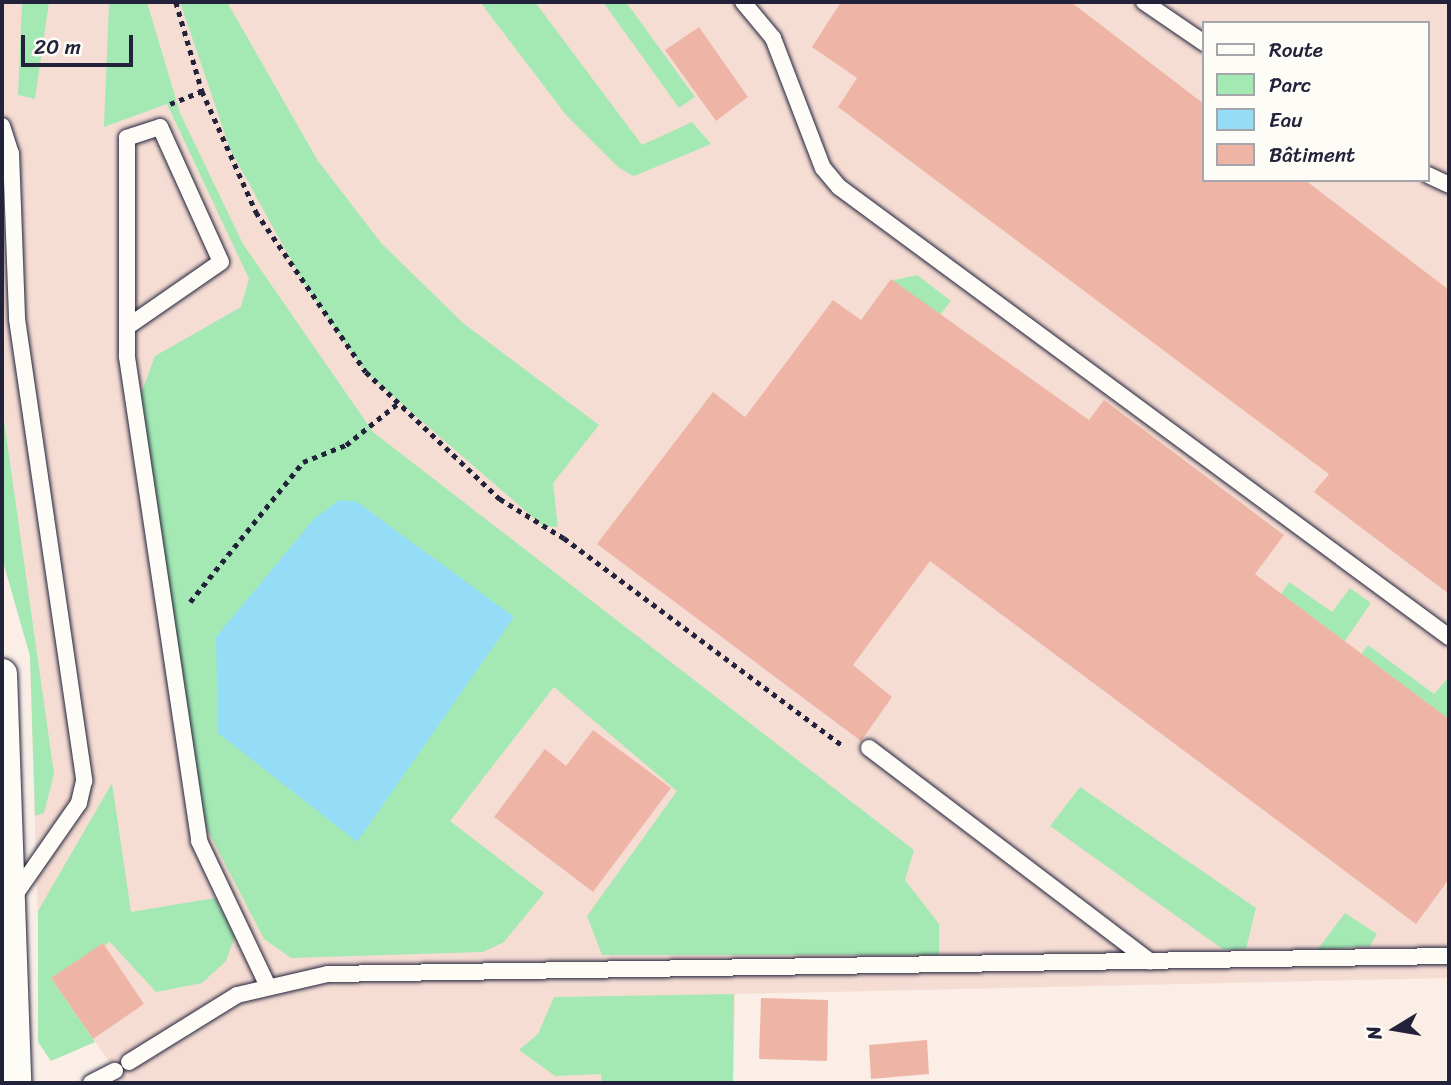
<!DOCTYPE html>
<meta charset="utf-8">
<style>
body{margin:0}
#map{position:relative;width:1451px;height:1085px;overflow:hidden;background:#faeee7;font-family:Sriracha,sans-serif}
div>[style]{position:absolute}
.built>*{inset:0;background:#f6ddd4}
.green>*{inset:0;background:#a4e9b4}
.water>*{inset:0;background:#95ddf7}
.building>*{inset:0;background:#eeb5a6}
.path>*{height:4.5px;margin-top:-2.25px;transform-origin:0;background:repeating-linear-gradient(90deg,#22223b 0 5px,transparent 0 10px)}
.roads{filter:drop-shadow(0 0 2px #22223b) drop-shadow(0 0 2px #22223b)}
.service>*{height:16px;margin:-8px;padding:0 8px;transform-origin:8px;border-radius:8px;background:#fdfcf7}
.minor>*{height:30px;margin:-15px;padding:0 15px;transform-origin:15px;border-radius:15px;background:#fdfcf7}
span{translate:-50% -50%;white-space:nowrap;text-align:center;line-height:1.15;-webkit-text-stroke:7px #fdfcf7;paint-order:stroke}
.frame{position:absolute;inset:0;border:4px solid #22223b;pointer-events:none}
.legend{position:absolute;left:1202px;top:21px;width:228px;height:161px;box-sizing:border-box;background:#fdfcf7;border:2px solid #a5a5ac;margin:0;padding:9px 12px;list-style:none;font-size:21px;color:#22223b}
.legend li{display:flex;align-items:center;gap:14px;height:35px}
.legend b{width:35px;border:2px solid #a5a5ac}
.north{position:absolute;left:1360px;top:994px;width:70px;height:70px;-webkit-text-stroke:5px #fdfcf7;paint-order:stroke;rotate:259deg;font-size:19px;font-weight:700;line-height:28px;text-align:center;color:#22223b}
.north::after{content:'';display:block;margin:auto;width:24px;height:32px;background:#22223b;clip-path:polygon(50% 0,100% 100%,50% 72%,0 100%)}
.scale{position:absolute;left:21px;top:35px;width:112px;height:32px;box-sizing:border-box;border:4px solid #22223b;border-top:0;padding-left:9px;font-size:21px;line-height:24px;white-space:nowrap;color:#22223b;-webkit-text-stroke:5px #fdfcf7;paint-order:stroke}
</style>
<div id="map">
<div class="built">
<i style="clip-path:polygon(evenodd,2px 2px,1449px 2px,1449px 978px,735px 994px,733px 1083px,124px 1083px,39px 960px,30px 656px,2px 558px,2px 2px,1204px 23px,1428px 23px,1428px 180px,1204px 180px,1204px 23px)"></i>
</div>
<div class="green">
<i style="clip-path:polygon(22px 2px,49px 2px,35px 99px,18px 95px)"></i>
<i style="clip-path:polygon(109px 2px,147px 2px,180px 113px,243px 244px,373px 432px,914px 850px,905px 880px,939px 924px,939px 955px,602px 955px,587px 916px,677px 791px,554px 687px,450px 821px,544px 893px,504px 942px,483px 952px,291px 958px,264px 939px,205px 825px,140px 396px,155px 356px,241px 307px,249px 279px,167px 104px,104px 127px)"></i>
<i style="clip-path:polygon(180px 2px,227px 2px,318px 161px,382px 244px,463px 323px,599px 425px,553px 483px,558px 527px,543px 526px,364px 371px,303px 282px,230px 149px)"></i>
<i style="clip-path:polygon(480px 2px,535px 2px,642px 145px,692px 122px,711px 144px,634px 176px,619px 168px,566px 115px)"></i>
<i style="clip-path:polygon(603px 2px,626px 2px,695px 97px,679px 108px)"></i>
<i style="clip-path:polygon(917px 275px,951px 301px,938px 317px,890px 281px)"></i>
<i style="clip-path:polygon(2px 406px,54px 774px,44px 813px,35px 816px,30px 656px,2px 558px)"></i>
<i style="clip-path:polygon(1289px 582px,1332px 612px,1350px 588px,1371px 603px,1344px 642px,1280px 596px)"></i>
<i style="clip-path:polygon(1368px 645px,1434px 694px,1449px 677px,1449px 723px,1359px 657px)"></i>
<i style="clip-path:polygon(112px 783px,131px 912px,215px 898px,235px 936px,226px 961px,202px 983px,156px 992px,110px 942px,51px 978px,95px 1042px,51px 1061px,38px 1042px,38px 911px)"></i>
<i style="clip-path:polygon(1080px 787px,1256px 908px,1246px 949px,1224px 950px,1050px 826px)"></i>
<i style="clip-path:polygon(1345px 913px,1377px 934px,1370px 946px,1317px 950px)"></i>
<i style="clip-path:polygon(734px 994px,733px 1083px,602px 1083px,601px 1074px,555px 1076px,519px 1050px,538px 1034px,554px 997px)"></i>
</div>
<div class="water">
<i style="clip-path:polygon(339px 500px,357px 502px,514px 617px,357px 842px,218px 733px,216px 637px,314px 519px)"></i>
</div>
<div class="building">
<i style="clip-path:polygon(841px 2px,1071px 2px,1204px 104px,1204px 180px,1305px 180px,1449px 290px,1449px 594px,1314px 492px,1329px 474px,838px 107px,857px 78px,812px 47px)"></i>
<i style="clip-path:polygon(699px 27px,748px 97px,716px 121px,665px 50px)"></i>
<i style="clip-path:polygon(891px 279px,1089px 420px,1104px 400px,1284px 535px,1255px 574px,1449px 719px,1449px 879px,1416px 924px,930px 561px,853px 665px,892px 697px,861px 741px,597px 544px,713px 392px,745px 417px,833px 300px,861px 320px)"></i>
<i style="clip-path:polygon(593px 730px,671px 788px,593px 892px,494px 817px,545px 749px,566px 766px)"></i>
<i style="clip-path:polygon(103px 943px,144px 1004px,93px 1039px,51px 978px)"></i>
<i style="clip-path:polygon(761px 998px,828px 1000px,827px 1061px,759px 1059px)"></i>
<i style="clip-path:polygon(927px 1040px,929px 1074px,871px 1079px,869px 1045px)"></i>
</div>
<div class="path">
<i style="left:176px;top:2px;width:93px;rotate:73.7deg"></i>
<i style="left:202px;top:91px;width:133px;rotate:65.9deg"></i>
<i style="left:256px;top:212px;width:194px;rotate:55.5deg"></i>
<i style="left:366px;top:372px;width:185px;rotate:43.5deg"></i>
<i style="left:500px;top:499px;width:75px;rotate:31.4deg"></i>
<i style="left:564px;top:538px;width:349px;rotate:36.7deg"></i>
<i style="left:170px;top:104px;width:35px;rotate:-22deg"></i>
<i style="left:190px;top:602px;width:180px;rotate:-51.1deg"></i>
<i style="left:303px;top:462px;width:46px;rotate:-21.6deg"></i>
<i style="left:346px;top:445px;width:65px;rotate:-38.8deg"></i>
</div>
<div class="roads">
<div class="service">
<i style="left:743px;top:2px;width:47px;rotate:50.2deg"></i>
<i style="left:773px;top:38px;width:139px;rotate:69deg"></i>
<i style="left:823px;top:168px;width:25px;rotate:50deg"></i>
<i style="left:839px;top:187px;width:758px;rotate:36.42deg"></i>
<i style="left:1144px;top:2px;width:73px;rotate:34.3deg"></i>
<i style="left:2px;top:126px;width:28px;rotate:72deg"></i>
<i style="left:11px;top:153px;width:166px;rotate:87.9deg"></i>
<i style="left:17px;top:319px;width:467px;rotate:81.7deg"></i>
<i style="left:84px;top:781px;width:23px;rotate:103deg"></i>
<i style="left:79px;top:803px;width:117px;rotate:124.9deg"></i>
<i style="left:1428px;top:175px;width:23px;rotate:25deg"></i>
<i style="left:127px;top:327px;width:114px;rotate:-34.7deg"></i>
<i style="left:221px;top:262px;width:148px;rotate:-114.3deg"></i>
<i style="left:160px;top:127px;width:35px;rotate:162deg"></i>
<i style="left:127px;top:138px;width:219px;rotate:90deg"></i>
<i style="left:127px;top:357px;width:489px;rotate:81.5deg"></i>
<i style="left:199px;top:841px;width:158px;rotate:64.6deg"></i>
<i style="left:869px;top:748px;width:353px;rotate:37.2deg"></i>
<i style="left:129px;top:1062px;width:127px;rotate:-31.8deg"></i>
<i style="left:237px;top:995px;width:93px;rotate:-13deg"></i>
<i style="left:328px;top:974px;width:1121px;rotate:-0.92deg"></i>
<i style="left:91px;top:1083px;width:27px;rotate:-27deg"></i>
</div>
<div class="minor">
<i style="left:2px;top:674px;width:409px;rotate:88deg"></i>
</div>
</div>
<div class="frame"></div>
<ul class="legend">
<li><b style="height:9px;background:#fdfcf7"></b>Route</li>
<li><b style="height:19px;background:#a4e9b4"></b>Parc</li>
<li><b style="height:19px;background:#95ddf7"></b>Eau</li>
<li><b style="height:19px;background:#eeb5a6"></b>Bâtiment</li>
</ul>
<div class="north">N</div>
<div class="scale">20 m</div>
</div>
